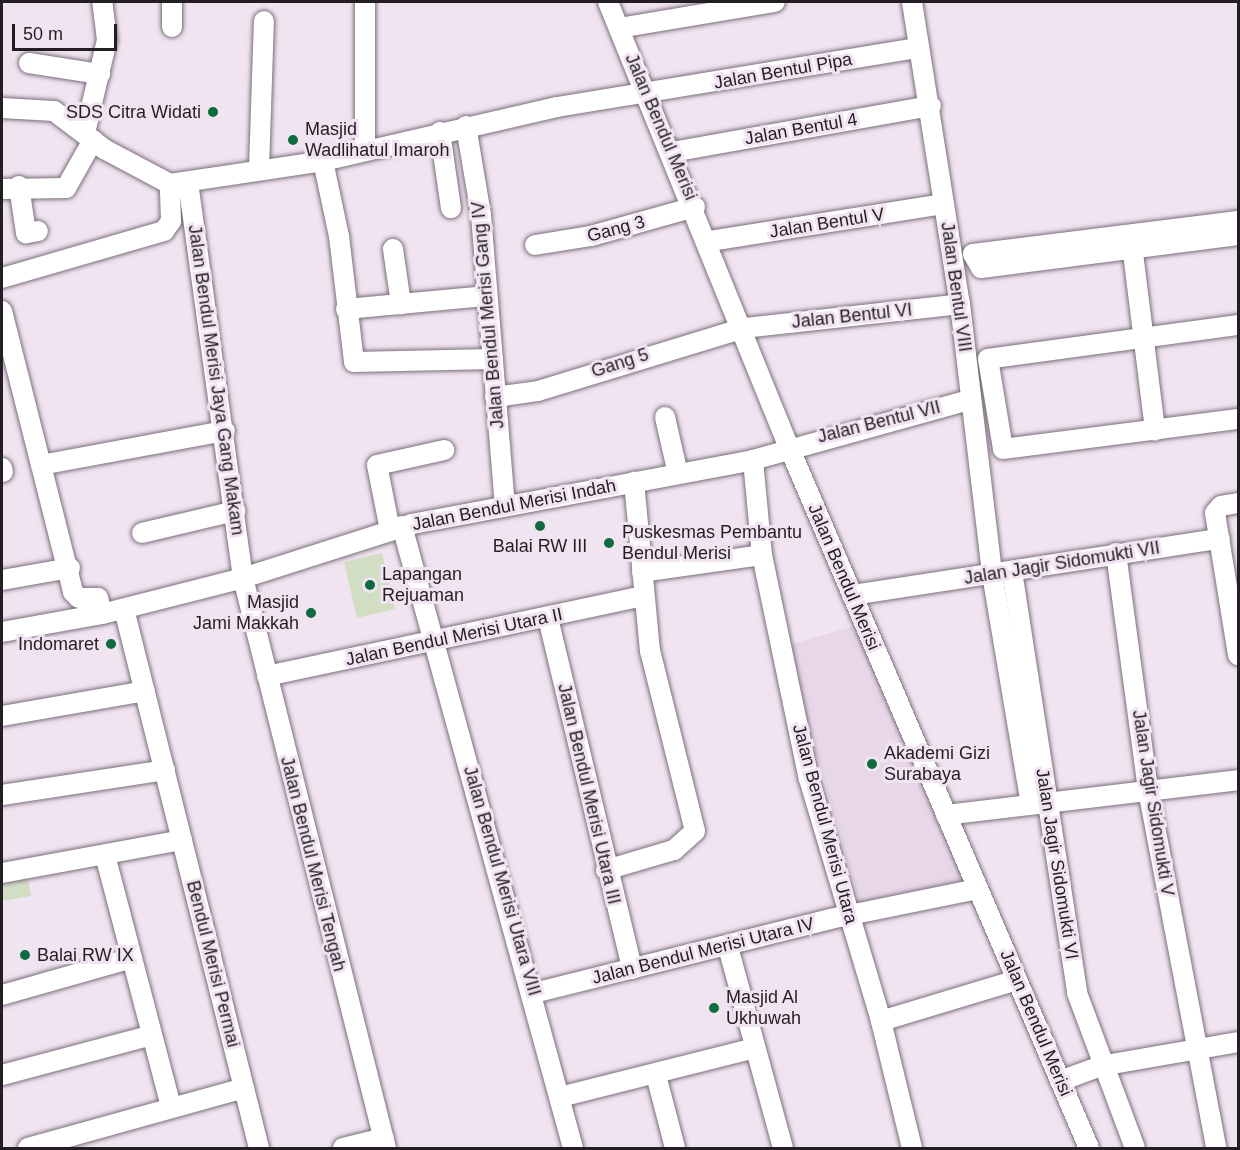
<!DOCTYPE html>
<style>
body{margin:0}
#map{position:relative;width:1240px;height:1150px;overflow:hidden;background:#f1e4f1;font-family:Arial,sans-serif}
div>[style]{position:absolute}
.built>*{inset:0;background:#e8d6e9}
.green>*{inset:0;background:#d1dec4}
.roads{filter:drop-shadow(0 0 2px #7a6f7b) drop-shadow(0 0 2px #7a6f7b)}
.minor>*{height:20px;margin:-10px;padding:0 10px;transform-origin:10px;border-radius:10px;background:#fff}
.dots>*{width:16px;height:16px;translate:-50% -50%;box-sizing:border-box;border:3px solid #f1e4f1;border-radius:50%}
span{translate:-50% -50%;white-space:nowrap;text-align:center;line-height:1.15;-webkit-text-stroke:6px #f1e4f1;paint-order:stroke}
.street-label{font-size:18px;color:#231e23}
.poi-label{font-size:18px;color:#231e23}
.right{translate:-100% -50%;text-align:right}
.left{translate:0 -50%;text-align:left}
.frame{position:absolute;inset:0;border:3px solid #231e23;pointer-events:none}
.scale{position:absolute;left:12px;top:24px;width:105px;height:27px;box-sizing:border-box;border:3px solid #231e23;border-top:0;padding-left:8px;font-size:18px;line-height:21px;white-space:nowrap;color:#231e23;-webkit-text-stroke:4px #f1e4f1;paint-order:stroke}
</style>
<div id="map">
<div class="built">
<i style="clip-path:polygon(864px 623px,975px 882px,861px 908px,786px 646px)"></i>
</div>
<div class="green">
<i style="clip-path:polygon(382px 553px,395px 609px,357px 618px,344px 562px)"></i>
<i style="clip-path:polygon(27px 873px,31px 896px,2px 901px,2px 878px)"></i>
</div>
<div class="roads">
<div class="minor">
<i style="left:172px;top:2px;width:25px;rotate:90deg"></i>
<i style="left:365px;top:2px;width:149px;rotate:90deg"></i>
<i style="left:608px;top:2px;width:480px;rotate:67.9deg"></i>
<i style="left:789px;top:447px;width:762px;rotate:66.83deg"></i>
<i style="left:912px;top:2px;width:306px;rotate:81deg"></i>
<i style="left:960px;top:304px;width:272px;rotate:83.2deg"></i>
<i style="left:992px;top:574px;width:234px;rotate:80.4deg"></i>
<i style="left:619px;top:28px;width:158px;rotate:-9.5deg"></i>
<i style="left:29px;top:63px;width:72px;rotate:8.8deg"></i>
<i style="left:2px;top:108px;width:52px;rotate:3.3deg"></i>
<i style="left:54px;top:111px;width:63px;rotate:37.2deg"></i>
<i style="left:104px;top:149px;width:75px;rotate:27.9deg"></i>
<i style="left:170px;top:184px;width:155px;rotate:-8.5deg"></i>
<i style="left:323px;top:161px;width:240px;rotate:-13deg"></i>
<i style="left:557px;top:107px;width:367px;rotate:-9.3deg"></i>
<i style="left:466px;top:126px;width:90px;rotate:80.4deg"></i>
<i style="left:481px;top:215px;width:290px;rotate:85.3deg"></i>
<i style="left:440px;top:132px;width:77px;rotate:81.8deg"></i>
<i style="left:85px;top:133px;width:96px;rotate:-76.7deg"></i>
<i style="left:107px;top:40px;width:38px;rotate:-97deg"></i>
<i style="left:672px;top:152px;width:263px;rotate:-10.1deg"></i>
<i style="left:323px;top:161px;width:77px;rotate:78deg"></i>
<i style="left:339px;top:236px;width:127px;rotate:83.2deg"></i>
<i style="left:354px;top:362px;width:139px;rotate:-1.2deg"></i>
<i style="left:259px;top:169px;width:148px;rotate:-88.1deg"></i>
<i style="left:188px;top:182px;width:400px;rotate:82.1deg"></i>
<i style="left:243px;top:578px;width:588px;rotate:75.92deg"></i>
<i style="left:19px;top:186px;width:48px;rotate:81.5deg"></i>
<i style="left:26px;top:233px;width:12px;rotate:-9deg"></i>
<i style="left:2px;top:189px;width:64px;rotate:-0.9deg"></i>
<i style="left:66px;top:188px;width:55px;rotate:-60.6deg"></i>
<i style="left:1238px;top:221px;width:267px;rotate:172.9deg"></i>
<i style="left:973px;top:254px;width:16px;rotate:60deg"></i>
<i style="left:981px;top:268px;width:259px;rotate:-7.3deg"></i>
<i style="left:1131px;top:237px;width:195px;rotate:82.9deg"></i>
<i style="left:710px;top:241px;width:237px;rotate:-9deg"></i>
<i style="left:535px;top:245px;width:57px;rotate:-9.1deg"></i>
<i style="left:591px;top:236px;width:108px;rotate:-15.6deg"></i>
<i style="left:393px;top:249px;width:56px;rotate:81.7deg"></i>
<i style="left:2px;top:278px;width:169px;rotate:-16.2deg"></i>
<i style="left:164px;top:231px;width:12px;rotate:-55deg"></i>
<i style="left:171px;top:221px;width:37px;rotate:-92deg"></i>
<i style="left:346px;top:309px;width:142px;rotate:-5.3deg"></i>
<i style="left:2px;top:311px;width:290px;rotate:75.8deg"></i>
<i style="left:73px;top:592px;width:8px;rotate:45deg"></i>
<i style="left:79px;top:598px;width:19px"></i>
<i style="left:98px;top:598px;width:16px;rotate:76deg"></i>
<i style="left:1238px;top:325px;width:252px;rotate:172.3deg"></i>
<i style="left:988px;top:359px;width:91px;rotate:80.5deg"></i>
<i style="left:1003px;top:449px;width:237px;rotate:-7.3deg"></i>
<i style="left:495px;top:397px;width:43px;rotate:-7.9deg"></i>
<i style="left:538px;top:391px;width:215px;rotate:-17deg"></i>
<i style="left:744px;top:328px;width:217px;rotate:-6.3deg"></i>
<i style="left:665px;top:417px;width:58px;rotate:77.2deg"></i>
<i style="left:753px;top:460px;width:95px;rotate:84.6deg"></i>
<i style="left:762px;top:555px;width:229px;rotate:78.2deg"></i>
<i style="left:809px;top:779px;width:252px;rotate:73.4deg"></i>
<i style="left:881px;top:1021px;width:131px;rotate:76.3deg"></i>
<i style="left:41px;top:465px;width:187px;rotate:-10.5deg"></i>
<i style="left:2px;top:468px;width:4px;rotate:76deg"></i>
<i style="left:1238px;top:503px;width:17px;rotate:170deg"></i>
<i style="left:1221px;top:506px;width:9px;rotate:131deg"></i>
<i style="left:1215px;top:513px;width:144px;rotate:80.8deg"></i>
<i style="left:402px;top:526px;width:645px;rotate:74.63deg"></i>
<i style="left:390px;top:530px;width:66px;rotate:-101.3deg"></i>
<i style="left:377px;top:465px;width:69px;rotate:-12.6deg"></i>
<i style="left:142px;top:533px;width:96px;rotate:-13.3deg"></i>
<i style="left:1116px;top:553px;width:239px;rotate:82.3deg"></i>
<i style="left:1148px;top:790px;width:364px;rotate:79.2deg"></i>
<i style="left:1012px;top:571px;width:427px;rotate:81.2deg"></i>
<i style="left:1077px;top:993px;width:165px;rotate:69.5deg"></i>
<i style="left:642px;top:572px;width:121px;rotate:-8.1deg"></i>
<i style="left:2px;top:580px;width:69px;rotate:-10deg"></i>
<i style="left:852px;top:595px;width:372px;rotate:-8.7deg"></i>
<i style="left:124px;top:609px;width:556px;rotate:75.94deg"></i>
<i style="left:548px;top:618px;width:361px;rotate:76.5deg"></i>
<i style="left:2px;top:632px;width:102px;rotate:-10.2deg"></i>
<i style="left:102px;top:614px;width:146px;rotate:-14.3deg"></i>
<i style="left:243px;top:578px;width:177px;rotate:-17.7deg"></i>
<i style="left:412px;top:524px;width:347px;rotate:-10.6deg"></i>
<i style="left:753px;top:460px;width:225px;rotate:-15.5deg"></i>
<i style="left:267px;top:676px;width:383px;rotate:-12deg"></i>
<i style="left:2px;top:716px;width:145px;rotate:-9.9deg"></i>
<i style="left:2px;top:795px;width:165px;rotate:-8.7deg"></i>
<i style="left:946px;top:815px;width:294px;rotate:-6.8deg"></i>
<i style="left:105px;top:855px;width:260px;rotate:75.3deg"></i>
<i style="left:606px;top:870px;width:71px;rotate:-16.4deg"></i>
<i style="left:674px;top:850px;width:28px;rotate:-42deg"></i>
<i style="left:695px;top:831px;width:186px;rotate:-104deg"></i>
<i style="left:650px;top:651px;width:170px;rotate:-95.4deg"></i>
<i style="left:2px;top:873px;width:183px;rotate:-10.4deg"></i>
<i style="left:728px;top:947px;width:208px;rotate:74.7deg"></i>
<i style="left:534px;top:993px;width:305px;rotate:-14deg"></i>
<i style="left:830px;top:919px;width:151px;rotate:-11.5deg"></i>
<i style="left:2px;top:995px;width:135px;rotate:-15.9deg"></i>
<i style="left:881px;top:1021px;width:142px;rotate:-16.8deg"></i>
<i style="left:2px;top:1075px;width:155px;rotate:-14.9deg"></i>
<i style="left:656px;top:1075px;width:75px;rotate:75.4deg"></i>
<i style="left:1060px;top:1081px;width:44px;rotate:-20.1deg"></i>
<i style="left:1101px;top:1066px;width:139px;rotate:-9.9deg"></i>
<i style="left:560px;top:1097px;width:201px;rotate:-14.1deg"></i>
<i style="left:28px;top:1148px;width:224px;rotate:-15.5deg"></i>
<i style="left:343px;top:1148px;width:42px;rotate:-13.7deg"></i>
</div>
</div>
<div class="dots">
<i style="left:213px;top:112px;background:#0f6b3f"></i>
<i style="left:293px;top:140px;background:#0f6b3f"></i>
<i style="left:540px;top:526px;background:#0f6b3f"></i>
<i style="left:609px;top:543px;background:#0f6b3f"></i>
<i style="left:370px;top:585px;background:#0f6b3f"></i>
<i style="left:311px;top:613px;background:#0f6b3f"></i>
<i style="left:111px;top:644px;background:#0f6b3f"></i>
<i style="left:872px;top:764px;background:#0f6b3f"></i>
<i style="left:25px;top:955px;background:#0f6b3f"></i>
<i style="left:714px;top:1008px;background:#0f6b3f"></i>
</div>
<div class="street-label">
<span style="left:783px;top:71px;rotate:-10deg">Jalan Bentul Pipa</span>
<span style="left:661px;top:127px;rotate:67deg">Jalan Bendul Merisi</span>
<span style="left:801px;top:129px;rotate:-10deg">Jalan Bentul 4</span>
<span style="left:827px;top:223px;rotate:-9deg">Jalan Bentul V</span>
<span style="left:616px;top:229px;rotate:-15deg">Gang 3</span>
<span style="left:956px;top:287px;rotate:82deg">Jalan Bentul VIII</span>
<span style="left:488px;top:315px;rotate:-95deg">Jalan Bendul Merisi Gang IV</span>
<span style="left:852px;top:316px;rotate:-6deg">Jalan Bentul VI</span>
<span style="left:620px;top:363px;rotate:-18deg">Gang 5</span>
<span style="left:216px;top:380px;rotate:82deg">Jalan Bendul Merisi Jaya Gang Makam</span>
<span style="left:879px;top:422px;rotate:-14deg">Jalan Bentul VII</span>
<span style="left:514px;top:505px;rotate:-11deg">Jalan Bendul Merisi Indah</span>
<span style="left:1062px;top:563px;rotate:-9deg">Jalan Jagir Sidomukti VII</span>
<span style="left:844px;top:577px;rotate:67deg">Jalan Bendul Merisi</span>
<span style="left:454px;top:637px;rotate:-12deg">Jalan Bendul Merisi Utara II</span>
<span style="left:589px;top:794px;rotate:77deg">Jalan Bendul Merisi Utara III</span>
<span style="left:1153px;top:803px;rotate:81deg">Jalan Jagir Sidomukti V</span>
<span style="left:825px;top:824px;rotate:75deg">Jalan Bendul Merisi Utara</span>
<span style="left:313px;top:864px;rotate:76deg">Jalan Bendul Merisi Tengah</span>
<span style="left:1057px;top:864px;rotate:81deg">Jalan Jagir Sidomukti VI</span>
<span style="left:502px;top:881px;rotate:74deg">Jalan Bendul Merisi Utara VIII</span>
<span style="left:703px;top:951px;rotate:-14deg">Jalan Bendul Merisi Utara IV</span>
<span style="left:213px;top:964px;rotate:76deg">Bendul Merisi Permai</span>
<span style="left:1036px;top:1023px;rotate:67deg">Jalan Bendul Merisi</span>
</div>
<div class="poi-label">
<span class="right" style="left:201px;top:112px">SDS Citra Widati</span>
<span class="left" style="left:305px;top:140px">Masjid<br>Wadlihatul Imaroh</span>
<span class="left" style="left:622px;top:543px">Puskesmas Pembantu<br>Bendul Merisi</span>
<span style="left:540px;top:546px">Balai RW III</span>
<span class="left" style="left:382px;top:585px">Lapangan<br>Rejuaman</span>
<span class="right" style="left:299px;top:613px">Masjid<br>Jami Makkah</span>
<span class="right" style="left:99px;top:644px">Indomaret</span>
<span class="left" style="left:884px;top:764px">Akademi Gizi<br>Surabaya</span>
<span class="left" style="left:37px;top:955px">Balai RW IX</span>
<span class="left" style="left:726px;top:1008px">Masjid Al<br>Ukhuwah</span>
</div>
<div class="frame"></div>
<div class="scale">50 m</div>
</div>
